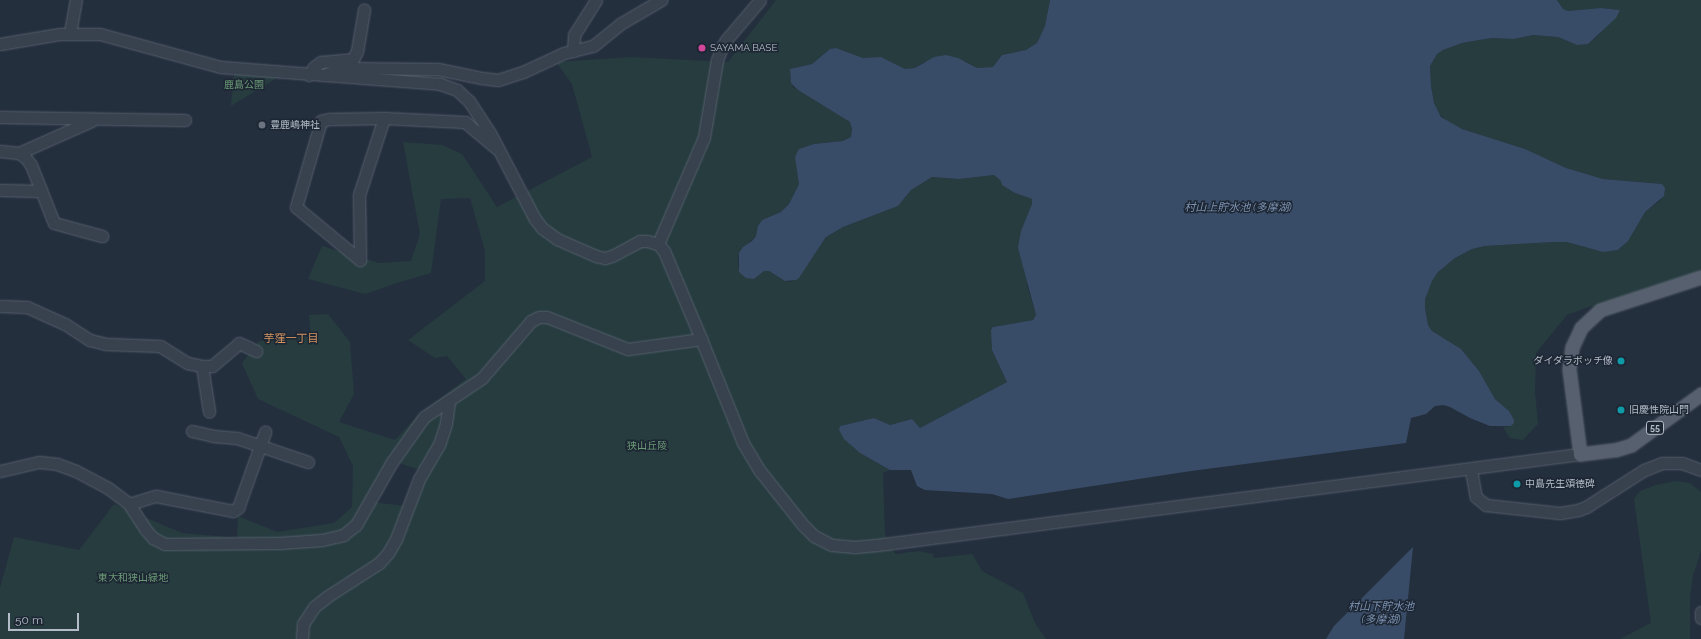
<!DOCTYPE html>
<meta charset="utf-8">
<style>
body{margin:0}
#map{position:relative;width:1701px;height:639px;overflow:hidden;background:#242f3e;font-family:Raleway,"Noto Sans JP",sans-serif}
div>[style]{position:absolute}
.green>*{inset:0;background:#263c3f}
.water>*{inset:0;background:#394c67}
.roads{filter:drop-shadow(0 0 1px #565f6c) drop-shadow(0 0 1px #565f6c)}
.minor>*{height:11px;margin:-5.5px;padding:0 5.5px;transform-origin:5.5px;border-radius:5.5px;background:#38414e}
.major>*{height:13px;margin:-6.5px;padding:0 6.5px;transform-origin:6.5px;border-radius:6.5px;background:#56606e}
.dots>*{width:11px;height:11px;translate:-50% -50%;box-sizing:border-box;border:2px solid #1d2633;border-radius:50%}
span{translate:-50% -50%;white-space:nowrap;text-align:center;line-height:1.15;-webkit-text-stroke:3px #1d2633;paint-order:stroke}
.shield-label span{padding:1px 3px;background:#1d2633;border:1px solid;border-radius:3px;-webkit-text-stroke-width:0}
.shield-label{font-size:9px;color:#b4bcc9;font-weight:700}
.poi-label{font-size:10px;color:#b4bcc9}
.left{translate:0 -50%;text-align:left}
.right{translate:-100% -50%;text-align:right}
.park-label{font-size:10px;color:#6b9a76}
.water-label{font-size:11px;color:#7c92b1;font-style:italic}
.neighbourhood-label{font-size:11px;color:#d59563}
.scale{position:absolute;left:8px;top:613px;width:71px;height:18px;box-sizing:border-box;border:2px solid #b4bcc9;border-top:0;padding-left:5px;font-size:12px;line-height:14px;white-space:nowrap;color:#b4bcc9;-webkit-text-stroke:3px #1d2633;paint-order:stroke}
</style>
<div id="map">
<div class="green">
<i style="clip-path:polygon(evenodd,776px 0,1050px 0,1045px 26px,1037px 43px,1026px 50px,1002px 55px,994px 67px,977px 68px,965px 61px,924px 62px,915px 68px,905px 69px,881px 57px,863px 58px,836px 48px,830px 49px,812px 64px,790px 69px,790px 77px,793px 87px,798px 90px,850px 122px,852px 129px,851px 137px,843px 141px,814px 144px,799px 149px,799px 184px,789px 204px,781px 212px,762px 220px,756px 236px,739px 253px,738px 260px,738px 267px,754px 279px,764px 271px,769px 271px,785px 281px,791px 282px,809px 263px,826px 237px,843px 227px,898px 206px,911px 190px,932px 177px,959px 179px,994px 175px,1015px 193px,1032px 199px,1032px 204px,1027px 217px,1027px 285px,1036px 315px,1033px 320px,993px 327px,992px 350px,1007px 382px,920px 428px,911px 419px,890px 425px,874px 418px,840px 426px,860px 453px,890px 470px,883px 473px,885px 534px,895px 554px,919px 551px,933px 554px,934px 558px,972px 554px,982px 571px,1023px 593px,1035px 623px,1046px 639px,0 639px,0 588px,14px 537px,79px 550px,114px 504px,182px 533px,237px 538px,238px 516px,277px 532px,334px 523px,352px 507px,353px 466px,339px 437px,258px 399px,242px 363px,259px 341px,311px 336px,309px 315px,328px 314px,350px 342px,354px 394px,339px 422px,395px 440px,419px 414px,466px 379px,447px 356px,435px 358px,408px 340px,485px 281px,485px 251px,470px 198px,441px 199px,431px 273px,400px 282px,365px 294px,308px 279px,322px 246px,379px 263px,411px 261px,420px 234px,403px 142px,442px 145px,462px 154px,497px 207px,592px 157px,572px 84px,556px 62px,631px 57px,728px 62px,776px 0,393px 461px,426px 472px,414px 507px,371px 502px,393px 461px)"></i>
<i style="clip-path:polygon(1557px 0,1701px 0,1701px 277px,1600px 310px,1591px 306px,1567px 315px,1536px 353px,1535px 391px,1538px 424px,1523px 440px,1510px 438px,1503px 427px,1511px 426px,1509px 411px,1495px 399px,1479px 371px,1461px 349px,1432px 331px,1428px 325px,1425px 308px,1425px 299px,1429px 286px,1438px 272px,1455px 258px,1472px 249px,1485px 246px,1552px 242px,1567px 242px,1603px 252px,1618px 250px,1622px 247px,1645px 212px,1661px 200px,1662px 184px,1603px 179px,1566px 168px,1525px 149px,1462px 129px,1446px 121px,1437px 111px,1434px 103px,1431px 86px,1430px 66px,1437px 54px,1443px 50px,1462px 43px,1479px 40px,1493px 38px,1513px 39px,1533px 35px,1558px 37px,1577px 45px,1588px 44px,1596px 38px,1620px 10px,1601px 8px,1568px 11px,1563px 9px)"></i>
<i style="clip-path:polygon(234px 73px,280px 76px,231px 106px)"></i>
<i style="clip-path:polygon(1676px 481px,1690px 483px,1701px 492px,1701px 551px,1693px 576px,1690px 597px,1690px 639px,1620px 639px,1651px 623px,1634px 499px,1640px 491px,1656px 485px)"></i>
</div>
<div class="water">
<i style="clip-path:polygon(1050px 0,1557px 0,1563px 9px,1568px 11px,1601px 8px,1620px 10px,1616px 18px,1588px 44px,1577px 45px,1558px 37px,1533px 35px,1513px 39px,1493px 38px,1479px 40px,1462px 43px,1443px 50px,1437px 54px,1430px 66px,1431px 86px,1434px 103px,1441px 117px,1462px 129px,1525px 149px,1566px 168px,1603px 179px,1662px 184px,1665px 188px,1664px 196px,1645px 212px,1628px 241px,1618px 250px,1603px 252px,1567px 242px,1552px 242px,1485px 246px,1472px 249px,1455px 258px,1438px 272px,1432px 281px,1425px 299px,1425px 308px,1428px 325px,1432px 331px,1461px 349px,1479px 371px,1495px 399px,1509px 411px,1514px 420px,1514px 423px,1511px 426px,1490px 426px,1470px 418px,1450px 407px,1443px 405px,1435px 406px,1426px 414px,1411px 418px,1406px 443px,1191px 471px,1008px 499px,992px 494px,925px 490px,917px 486px,911px 470px,890px 470px,860px 453px,844px 439px,839px 430px,840px 426px,874px 418px,890px 425px,912px 419px,920px 428px,1007px 382px,992px 350px,991px 330px,993px 327px,1033px 320px,1036px 315px,1018px 248px,1021px 231px,1032px 204px,1032px 199px,1015px 193px,1002px 185px,1001px 181px,994px 175px,959px 179px,932px 177px,911px 190px,898px 206px,843px 227px,826px 237px,799px 278px,796px 280px,785px 281px,769px 271px,764px 271px,754px 279px,746px 278px,739px 272px,739px 253px,743px 247px,752px 241px,756px 236px,758px 226px,762px 220px,781px 212px,789px 204px,799px 184px,795px 157px,799px 149px,814px 144px,843px 141px,851px 137px,852px 129px,850px 122px,798px 90px,791px 83px,790px 69px,812px 64px,830px 49px,836px 48px,863px 58px,881px 57px,905px 69px,915px 68px,934px 57px,946px 55px,958px 58px,977px 68px,993px 67px,1002px 55px,1026px 50px,1037px 43px,1045px 26px)"></i>
<i style="clip-path:polygon(1413px 547px,1404px 639px,1326px 639px,1334px 626px)"></i>
</div>
<div class="roads">
<div class="minor">
<i style="left:70px;top:33px;width:34px;rotate:-80deg"></i>
<i style="left:0;top:44px;width:61px;rotate:-9.5deg"></i>
<i style="left:60px;top:34px;width:40px"></i>
<i style="left:100px;top:34px;width:125px;rotate:15.3deg"></i>
<i style="left:221px;top:67px;width:220px;rotate:4.4deg"></i>
<i style="left:440px;top:84px;width:18px;rotate:19deg"></i>
<i style="left:457px;top:90px;width:16px;rotate:43deg"></i>
<i style="left:469px;top:101px;width:38px;rotate:57deg"></i>
<i style="left:490px;top:133px;width:97px;rotate:62.4deg"></i>
<i style="left:535px;top:219px;width:11px;rotate:52deg"></i>
<i style="left:542px;top:228px;width:19px;rotate:36deg"></i>
<i style="left:557px;top:239px;width:43px;rotate:23.6deg"></i>
<i style="left:596px;top:256px;width:9px;rotate:13deg"></i>
<i style="left:605px;top:258px;width:7px;rotate:-16deg"></i>
<i style="left:612px;top:256px;width:32px;rotate:-28deg"></i>
<i style="left:640px;top:241px;width:7px"></i>
<i style="left:647px;top:241px;width:11px;rotate:15deg"></i>
<i style="left:658px;top:244px;width:9px;rotate:49deg"></i>
<i style="left:664px;top:251px;width:85px;rotate:67.1deg"></i>
<i style="left:697px;top:329px;width:123px;rotate:68deg"></i>
<i style="left:743px;top:443px;width:33px;rotate:59deg"></i>
<i style="left:760px;top:471px;width:69px;rotate:51.5deg"></i>
<i style="left:803px;top:525px;width:16px;rotate:45deg"></i>
<i style="left:814px;top:536px;width:20px;rotate:27deg"></i>
<i style="left:832px;top:545px;width:23px;rotate:5deg"></i>
<i style="left:855px;top:547px;width:22px;rotate:-5deg"></i>
<i style="left:877px;top:545px;width:709px;rotate:-7.38deg"></i>
<i style="left:573px;top:51px;width:16px;rotate:-86deg"></i>
<i style="left:574px;top:35px;width:41px;rotate:-57.8deg"></i>
<i style="left:309px;top:75px;width:9px;rotate:-58deg"></i>
<i style="left:314px;top:67px;width:9px;rotate:-36deg"></i>
<i style="left:321px;top:62px;width:32px;rotate:-5deg"></i>
<i style="left:353px;top:59px;width:9px;rotate:-63deg"></i>
<i style="left:357px;top:51px;width:42px;rotate:-80.3deg"></i>
<i style="left:324px;top:75px;width:17px;rotate:-24deg"></i>
<i style="left:340px;top:68px;width:98px;rotate:0.6deg"></i>
<i style="left:438px;top:69px;width:45px;rotate:11.6deg"></i>
<i style="left:482px;top:78px;width:16px;rotate:7deg"></i>
<i style="left:498px;top:80px;width:26px;rotate:-18deg"></i>
<i style="left:523px;top:72px;width:45px;rotate:-24.9deg"></i>
<i style="left:564px;top:53px;width:30px;rotate:-14deg"></i>
<i style="left:593px;top:46px;width:35px;rotate:-39deg"></i>
<i style="left:620px;top:24px;width:48px;rotate:-30.3deg"></i>
<i style="left:0;top:117px;width:185px;rotate:0.9deg"></i>
<i style="left:384px;top:118px;width:81px;rotate:108deg"></i>
<i style="left:359px;top:195px;width:65px;rotate:89.1deg"></i>
<i style="left:360px;top:260px;width:83px;rotate:-140.4deg"></i>
<i style="left:296px;top:207px;width:90px;rotate:-73.8deg"></i>
<i style="left:321px;top:121px;width:8px;rotate:-14deg"></i>
<i style="left:329px;top:119px;width:55px;rotate:-1deg"></i>
<i style="left:384px;top:118px;width:81px;rotate:2.8deg"></i>
<i style="left:465px;top:122px;width:40px;rotate:40deg"></i>
<i style="left:0;top:151px;width:19px;rotate:6deg"></i>
<i style="left:19px;top:153px;width:7px;rotate:34deg"></i>
<i style="left:25px;top:157px;width:10px;rotate:53deg"></i>
<i style="left:31px;top:165px;width:62px;rotate:68.4deg"></i>
<i style="left:54px;top:223px;width:50px;rotate:15.2deg"></i>
<i style="left:19px;top:153px;width:79px;rotate:-24deg"></i>
<i style="left:0;top:190px;width:41px;rotate:1.4deg"></i>
<i style="left:658px;top:244px;width:116px;rotate:-66.7deg"></i>
<i style="left:704px;top:137px;width:78px;rotate:-80.4deg"></i>
<i style="left:717px;top:60px;width:14px;rotate:-69deg"></i>
<i style="left:722px;top:47px;width:8px;rotate:-60deg"></i>
<i style="left:726px;top:40px;width:52px;rotate:-49.6deg"></i>
<i style="left:0;top:306px;width:27px;rotate:2deg"></i>
<i style="left:27px;top:307px;width:42px;rotate:24.1deg"></i>
<i style="left:65px;top:324px;width:30px;rotate:33deg"></i>
<i style="left:90px;top:340px;width:16px;rotate:14deg"></i>
<i style="left:106px;top:344px;width:54px;rotate:2.1deg"></i>
<i style="left:160px;top:346px;width:32px;rotate:32deg"></i>
<i style="left:187px;top:363px;width:15px;rotate:11deg"></i>
<i style="left:202px;top:366px;width:10px"></i>
<i style="left:212px;top:366px;width:35px;rotate:-40deg"></i>
<i style="left:239px;top:343px;width:19px;rotate:25deg"></i>
<i style="left:202px;top:366px;width:46px;rotate:81.2deg"></i>
<i style="left:192px;top:431px;width:22px;rotate:13deg"></i>
<i style="left:213px;top:436px;width:24px;rotate:5deg"></i>
<i style="left:237px;top:438px;width:75px;rotate:18.7deg"></i>
<i style="left:1471px;top:470px;width:27px;rotate:80deg"></i>
<i style="left:1476px;top:497px;width:13px;rotate:39deg"></i>
<i style="left:1486px;top:505px;width:74px;rotate:6.2deg"></i>
<i style="left:1560px;top:513px;width:18px;rotate:-9deg"></i>
<i style="left:1578px;top:510px;width:9px;rotate:-21deg"></i>
<i style="left:1586px;top:507px;width:69px;rotate:-32.5deg"></i>
<i style="left:1644px;top:470px;width:19px;rotate:-21deg"></i>
<i style="left:1662px;top:463px;width:20px"></i>
<i style="left:1682px;top:463px;width:20px;rotate:20deg"></i>
<i style="left:0;top:471px;width:40px;rotate:-13deg"></i>
<i style="left:39px;top:462px;width:18px;rotate:6deg"></i>
<i style="left:57px;top:464px;width:20px;rotate:20deg"></i>
<i style="left:76px;top:471px;width:36px;rotate:28deg"></i>
<i style="left:108px;top:488px;width:26px;rotate:37deg"></i>
<i style="left:129px;top:504px;width:31px;rotate:57deg"></i>
<i style="left:146px;top:530px;width:11px;rotate:49deg"></i>
<i style="left:153px;top:538px;width:13px;rotate:27deg"></i>
<i style="left:165px;top:544px;width:114px;rotate:-0.5deg"></i>
<i style="left:279px;top:543px;width:43px;rotate:-4deg"></i>
<i style="left:322px;top:540px;width:22px;rotate:-13deg"></i>
<i style="left:343px;top:535px;width:16px;rotate:-38deg"></i>
<i style="left:356px;top:525px;width:73px;rotate:-60.3deg"></i>
<i style="left:392px;top:462px;width:55px;rotate:-54.6deg"></i>
<i style="left:424px;top:417px;width:70px;rotate:-33.9deg"></i>
<i style="left:482px;top:378px;width:75px;rotate:-49.3deg"></i>
<i style="left:531px;top:321px;width:9px;rotate:-27deg"></i>
<i style="left:539px;top:317px;width:8px"></i>
<i style="left:547px;top:317px;width:87px;rotate:21.6deg"></i>
<i style="left:628px;top:349px;width:74px;rotate:-7.8deg"></i>
<i style="left:129px;top:504px;width:28px;rotate:-17deg"></i>
<i style="left:156px;top:496px;width:78px;rotate:11deg"></i>
<i style="left:233px;top:511px;width:6px;rotate:-31deg"></i>
<i style="left:238px;top:508px;width:81px;rotate:-70.4deg"></i>
<i style="left:1701px;top:612px;width:6px;rotate:90deg"></i>
<i style="left:302px;top:639px;width:15px;rotate:-86deg"></i>
<i style="left:303px;top:624px;width:20px;rotate:-57deg"></i>
<i style="left:314px;top:607px;width:18px;rotate:-38deg"></i>
<i style="left:328px;top:596px;width:61px;rotate:-32.9deg"></i>
<i style="left:379px;top:563px;width:13px;rotate:-48deg"></i>
<i style="left:388px;top:553px;width:16px;rotate:-60deg"></i>
<i style="left:396px;top:539px;width:64px;rotate:-69deg"></i>
<i style="left:419px;top:479px;width:39px;rotate:-60deg"></i>
<i style="left:439px;top:445px;width:23px;rotate:-72deg"></i>
<i style="left:446px;top:423px;width:22px;rotate:-82deg"></i>
</div>
<div class="major">
<i style="left:1701px;top:277px;width:106px;rotate:161.9deg"></i>
<i style="left:1600px;top:310px;width:26px;rotate:137deg"></i>
<i style="left:1581px;top:328px;width:21px;rotate:115deg"></i>
<i style="left:1572px;top:347px;width:22px;rotate:98deg"></i>
<i style="left:1569px;top:369px;width:86px;rotate:82.6deg"></i>
<i style="left:1580px;top:454px;width:35px;rotate:-7deg"></i>
<i style="left:1615px;top:450px;width:17px;rotate:-17deg"></i>
<i style="left:1631px;top:445px;width:87px;rotate:-36.1deg"></i>
</div>
</div>
<div class="dots">
<i style="left:702px;top:48px;background:#d1479c"></i>
<i style="left:262px;top:125px;background:#6b7280"></i>
<i style="left:1621px;top:361px;background:#0f9aa8"></i>
<i style="left:1621px;top:410px;background:#0f9aa8"></i>
<i style="left:1517px;top:484px;background:#0f9aa8"></i>
</div>
<div class="shield-label">
<span style="left:1655px;top:428px">55</span>
</div>
<div class="poi-label">
<span class="left" style="left:710px;top:48px">SAYAMA BASE</span>
<span class="left" style="left:270px;top:125px">豊鹿嶋神社</span>
<span class="right" style="left:1613px;top:361px">ダイダラボッチ像</span>
<span class="left" style="left:1629px;top:410px">旧慶性院山門</span>
<span class="left" style="left:1525px;top:484px">中島先生頌徳碑</span>
</div>
<div class="park-label">
<span style="left:244px;top:85px">鹿島公園</span>
<span style="left:647px;top:446px">狭山丘陵</span>
<span style="left:133px;top:578px">東大和狭山緑地</span>
</div>
<div class="water-label">
<span style="left:1238px;top:208px">村山上貯水池 (多摩湖)</span>
<span style="left:1381px;top:614px">村山下貯水池<br>(多摩湖)</span>
</div>
<div class="neighbourhood-label">
<span style="left:291px;top:339px">芋窪一丁目</span>
</div>
<div class="scale">50 m</div>
</div>
